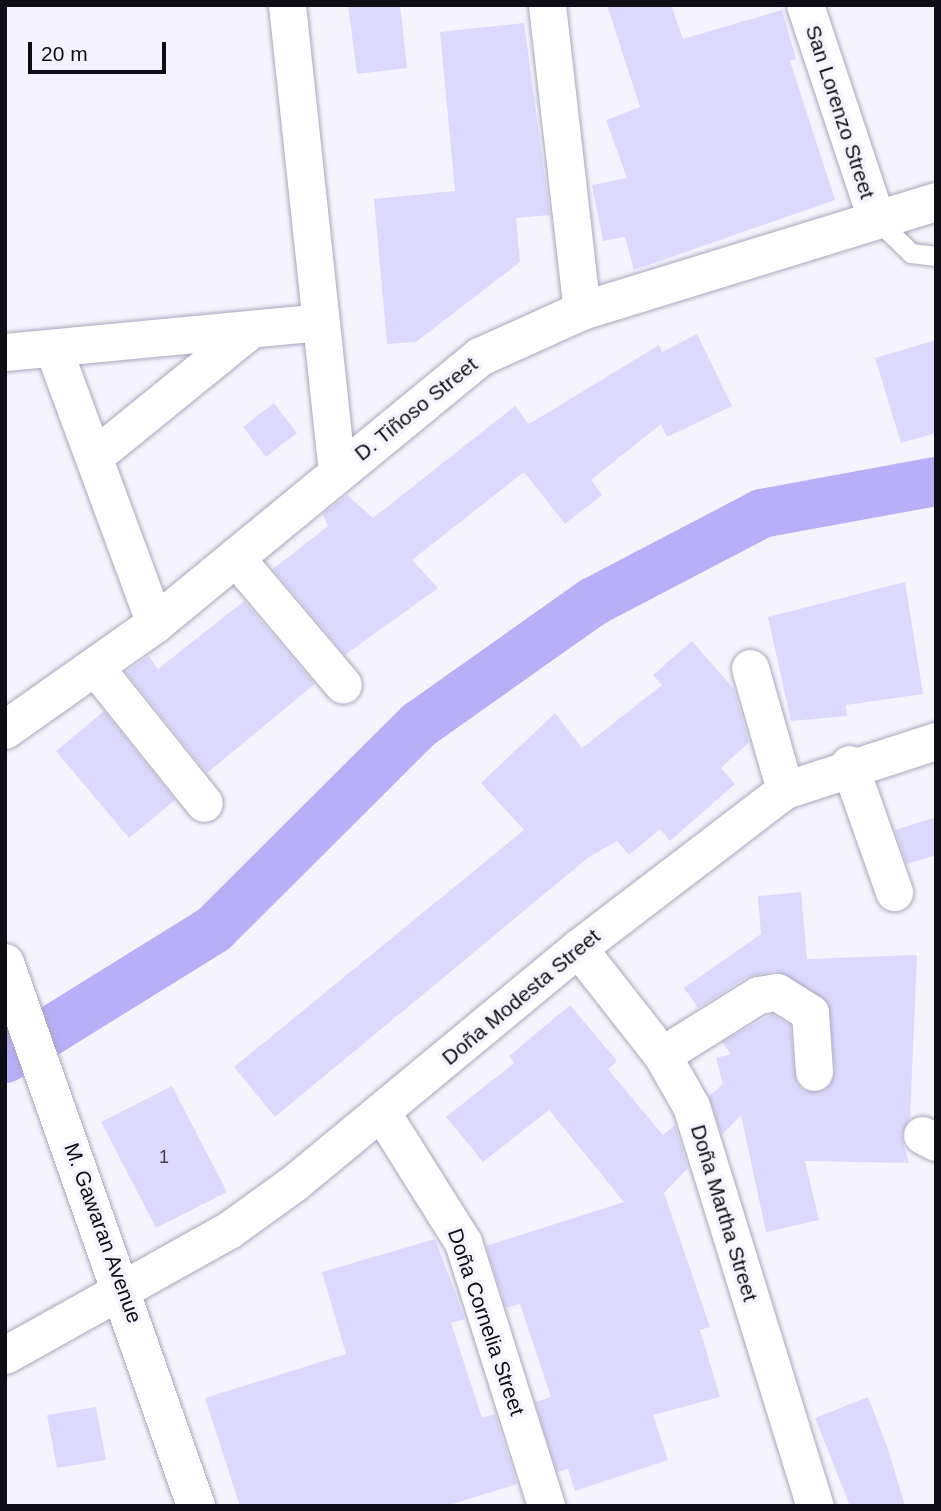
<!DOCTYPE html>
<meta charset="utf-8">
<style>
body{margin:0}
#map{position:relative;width:941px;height:1511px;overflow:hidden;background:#f5f4fe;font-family:Helvetica,sans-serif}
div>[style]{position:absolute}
.canal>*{height:49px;margin:-24.5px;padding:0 24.5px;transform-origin:24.5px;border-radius:24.5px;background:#b7aff7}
.building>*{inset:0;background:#dcd9fe}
.roads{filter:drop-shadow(0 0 2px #a8a6bc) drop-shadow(0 0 2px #a8a6bc)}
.lane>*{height:19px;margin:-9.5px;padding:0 9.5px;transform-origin:9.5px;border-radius:9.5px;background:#fff}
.street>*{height:37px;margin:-18.5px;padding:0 18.5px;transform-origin:18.5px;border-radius:18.5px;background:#fff}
.secondary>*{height:38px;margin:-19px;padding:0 19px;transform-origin:19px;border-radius:19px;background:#fff}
span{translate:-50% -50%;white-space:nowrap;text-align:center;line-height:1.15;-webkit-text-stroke:7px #f5f4fe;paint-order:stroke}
.number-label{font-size:18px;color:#42404f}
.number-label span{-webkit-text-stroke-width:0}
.street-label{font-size:21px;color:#0e0d15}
.frame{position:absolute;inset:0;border:7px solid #0e0d15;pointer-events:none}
.scale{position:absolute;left:28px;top:42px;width:138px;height:32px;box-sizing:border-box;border:4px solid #0e0d15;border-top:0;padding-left:9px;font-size:21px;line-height:24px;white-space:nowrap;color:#0e0d15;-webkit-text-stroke:5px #f5f4fe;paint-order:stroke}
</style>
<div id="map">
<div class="canal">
<i style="left:5px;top:1058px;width:245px;rotate:-31.8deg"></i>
<i style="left:213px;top:929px;width:291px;rotate:-44.9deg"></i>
<i style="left:419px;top:724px;width:213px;rotate:-35.3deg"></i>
<i style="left:593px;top:601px;width:190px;rotate:-27.6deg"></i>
<i style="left:761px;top:513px;width:178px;rotate:-10.4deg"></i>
</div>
<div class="building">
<i style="clip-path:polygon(348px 5px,400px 5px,407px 68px,357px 74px)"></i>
<i style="clip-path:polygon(607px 5px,671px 5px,683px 39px,782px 10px,796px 59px,790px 61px,835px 200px,634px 270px,625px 237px,603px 241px,592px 185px,627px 178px,606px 120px,640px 107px)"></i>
<i style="clip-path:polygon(524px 23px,550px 215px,516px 218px,520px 262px,416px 342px,387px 344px,374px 199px,455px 191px,440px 32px)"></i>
<i style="clip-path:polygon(697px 334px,732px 406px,667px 437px,661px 424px,591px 480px,602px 495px,565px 524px,524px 472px,412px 560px,438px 588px,345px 655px,273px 569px,328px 526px,323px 514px,347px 495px,373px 518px,515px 406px,529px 424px,659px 345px,662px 352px)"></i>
<i style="clip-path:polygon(936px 340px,936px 433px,901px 443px,875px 358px)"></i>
<i style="clip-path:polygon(274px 403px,297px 433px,266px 457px,243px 427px)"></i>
<i style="clip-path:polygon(905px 582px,923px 694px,846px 705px,847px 716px,791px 721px,768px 617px)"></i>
<i style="clip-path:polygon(244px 601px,315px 684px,207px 773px,126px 672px,149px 656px,158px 669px)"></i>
<i style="clip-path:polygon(692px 641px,734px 689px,749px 742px,721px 768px,735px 784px,670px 841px,660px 829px,629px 855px,617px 841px,589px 857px,275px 1117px,234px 1067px,524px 830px,481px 783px,555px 713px,582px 748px,662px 685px,653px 675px)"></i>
<i style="clip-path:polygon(104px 711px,175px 800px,129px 838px,56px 751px)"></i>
<i style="clip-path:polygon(936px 817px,936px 855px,907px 864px,895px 830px)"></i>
<i style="clip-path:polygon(801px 892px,807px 959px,917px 955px,910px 1118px,901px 1136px,909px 1163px,805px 1161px,819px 1220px,766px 1232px,741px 1115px,722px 1135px,709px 1096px,723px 1084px,716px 1058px,731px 1054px,722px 1042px,772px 1014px,790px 1025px,797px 1084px,805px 1091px,825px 1090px,835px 1071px,828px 1003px,775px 971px,747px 977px,698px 1008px,684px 988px,761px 934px,758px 896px)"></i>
<i style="clip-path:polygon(570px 1005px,617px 1061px,608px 1069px,663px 1135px,675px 1125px,688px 1168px,664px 1193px,710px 1327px,700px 1330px,720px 1397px,653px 1415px,668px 1460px,575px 1491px,568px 1469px,557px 1472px,535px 1402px,551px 1397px,520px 1304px,506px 1308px,486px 1246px,624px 1202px,549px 1110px,483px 1162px,446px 1117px,514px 1063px,509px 1056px)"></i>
<i style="clip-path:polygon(172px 1086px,227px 1192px,156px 1228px,101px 1122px)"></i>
<i style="clip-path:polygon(435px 1239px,465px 1319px,451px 1323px,482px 1418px,495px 1414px,517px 1484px,446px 1506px,240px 1506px,205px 1398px,346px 1354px,322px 1272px)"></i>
<i style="clip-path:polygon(868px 1397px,888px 1449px,905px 1506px,850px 1506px,815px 1418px)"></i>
<i style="clip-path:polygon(96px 1407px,106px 1460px,57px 1468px,47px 1415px)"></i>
</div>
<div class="roads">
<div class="lane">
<i style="left:876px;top:219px;width:49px;rotate:44.2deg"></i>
<i style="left:911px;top:253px;width:25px;rotate:7deg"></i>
</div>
<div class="street">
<i style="left:287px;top:5px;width:470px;rotate:83.9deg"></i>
<i style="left:547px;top:5px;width:308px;rotate:83.5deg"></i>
<i style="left:805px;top:5px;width:225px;rotate:71.6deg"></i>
<i style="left:53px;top:348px;width:294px;rotate:69.7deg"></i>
<i style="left:5px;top:352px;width:317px;rotate:-5.4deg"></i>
<i style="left:96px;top:455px;width:200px;rotate:-39.1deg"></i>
<i style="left:235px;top:557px;width:167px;rotate:49.8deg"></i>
<i style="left:95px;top:667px;width:174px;rotate:51.3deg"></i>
<i style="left:750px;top:668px;width:127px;rotate:74deg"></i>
<i style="left:849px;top:764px;width:136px;rotate:70.6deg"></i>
<i style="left:578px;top:948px;width:136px;rotate:51.9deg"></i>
<i style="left:662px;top:1055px;width:59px;rotate:60.4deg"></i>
<i style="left:691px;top:1106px;width:419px;rotate:72.8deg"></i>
<i style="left:662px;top:1055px;width:113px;rotate:-32deg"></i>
<i style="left:758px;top:995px;width:19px;rotate:-9deg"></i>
<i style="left:777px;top:992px;width:39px;rotate:32deg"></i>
<i style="left:810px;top:1013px;width:59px;rotate:86.1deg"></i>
<i style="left:382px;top:1113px;width:152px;rotate:57.9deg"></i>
<i style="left:463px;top:1242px;width:277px;rotate:72.5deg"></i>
<i style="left:922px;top:1135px;width:16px;rotate:27deg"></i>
<i style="left:5px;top:1355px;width:257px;rotate:-29.2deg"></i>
<i style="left:229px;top:1230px;width:80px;rotate:-35.9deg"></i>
<i style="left:294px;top:1183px;width:369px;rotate:-39.6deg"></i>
<i style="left:578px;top:948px;width:260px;rotate:-37.4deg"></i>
<i style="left:785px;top:790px;width:159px;rotate:-18deg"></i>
</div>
<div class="secondary">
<i style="left:5px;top:730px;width:184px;rotate:-35.2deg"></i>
<i style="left:155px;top:624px;width:421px;rotate:-39.4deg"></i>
<i style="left:480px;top:357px;width:112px;rotate:-24.3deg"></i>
<i style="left:582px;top:311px;width:370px;rotate:-17.1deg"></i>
<i style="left:5px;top:963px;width:576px;rotate:70.62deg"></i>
</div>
</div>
<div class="number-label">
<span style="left:164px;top:1157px">1</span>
</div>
<div class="street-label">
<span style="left:840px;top:112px;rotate:72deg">San Lorenzo Street</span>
<span style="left:416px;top:409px;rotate:-39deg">D. Tiñoso Street</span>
<span style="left:521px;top:997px;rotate:-40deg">Doña Modesta Street</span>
<span style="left:724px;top:1213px;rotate:73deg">Doña Martha Street</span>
<span style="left:103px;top:1233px;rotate:70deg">M. Gawaran Avenue</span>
<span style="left:486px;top:1322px;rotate:71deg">Doña Cornelia Street</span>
</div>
<div class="frame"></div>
<div class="scale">20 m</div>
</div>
